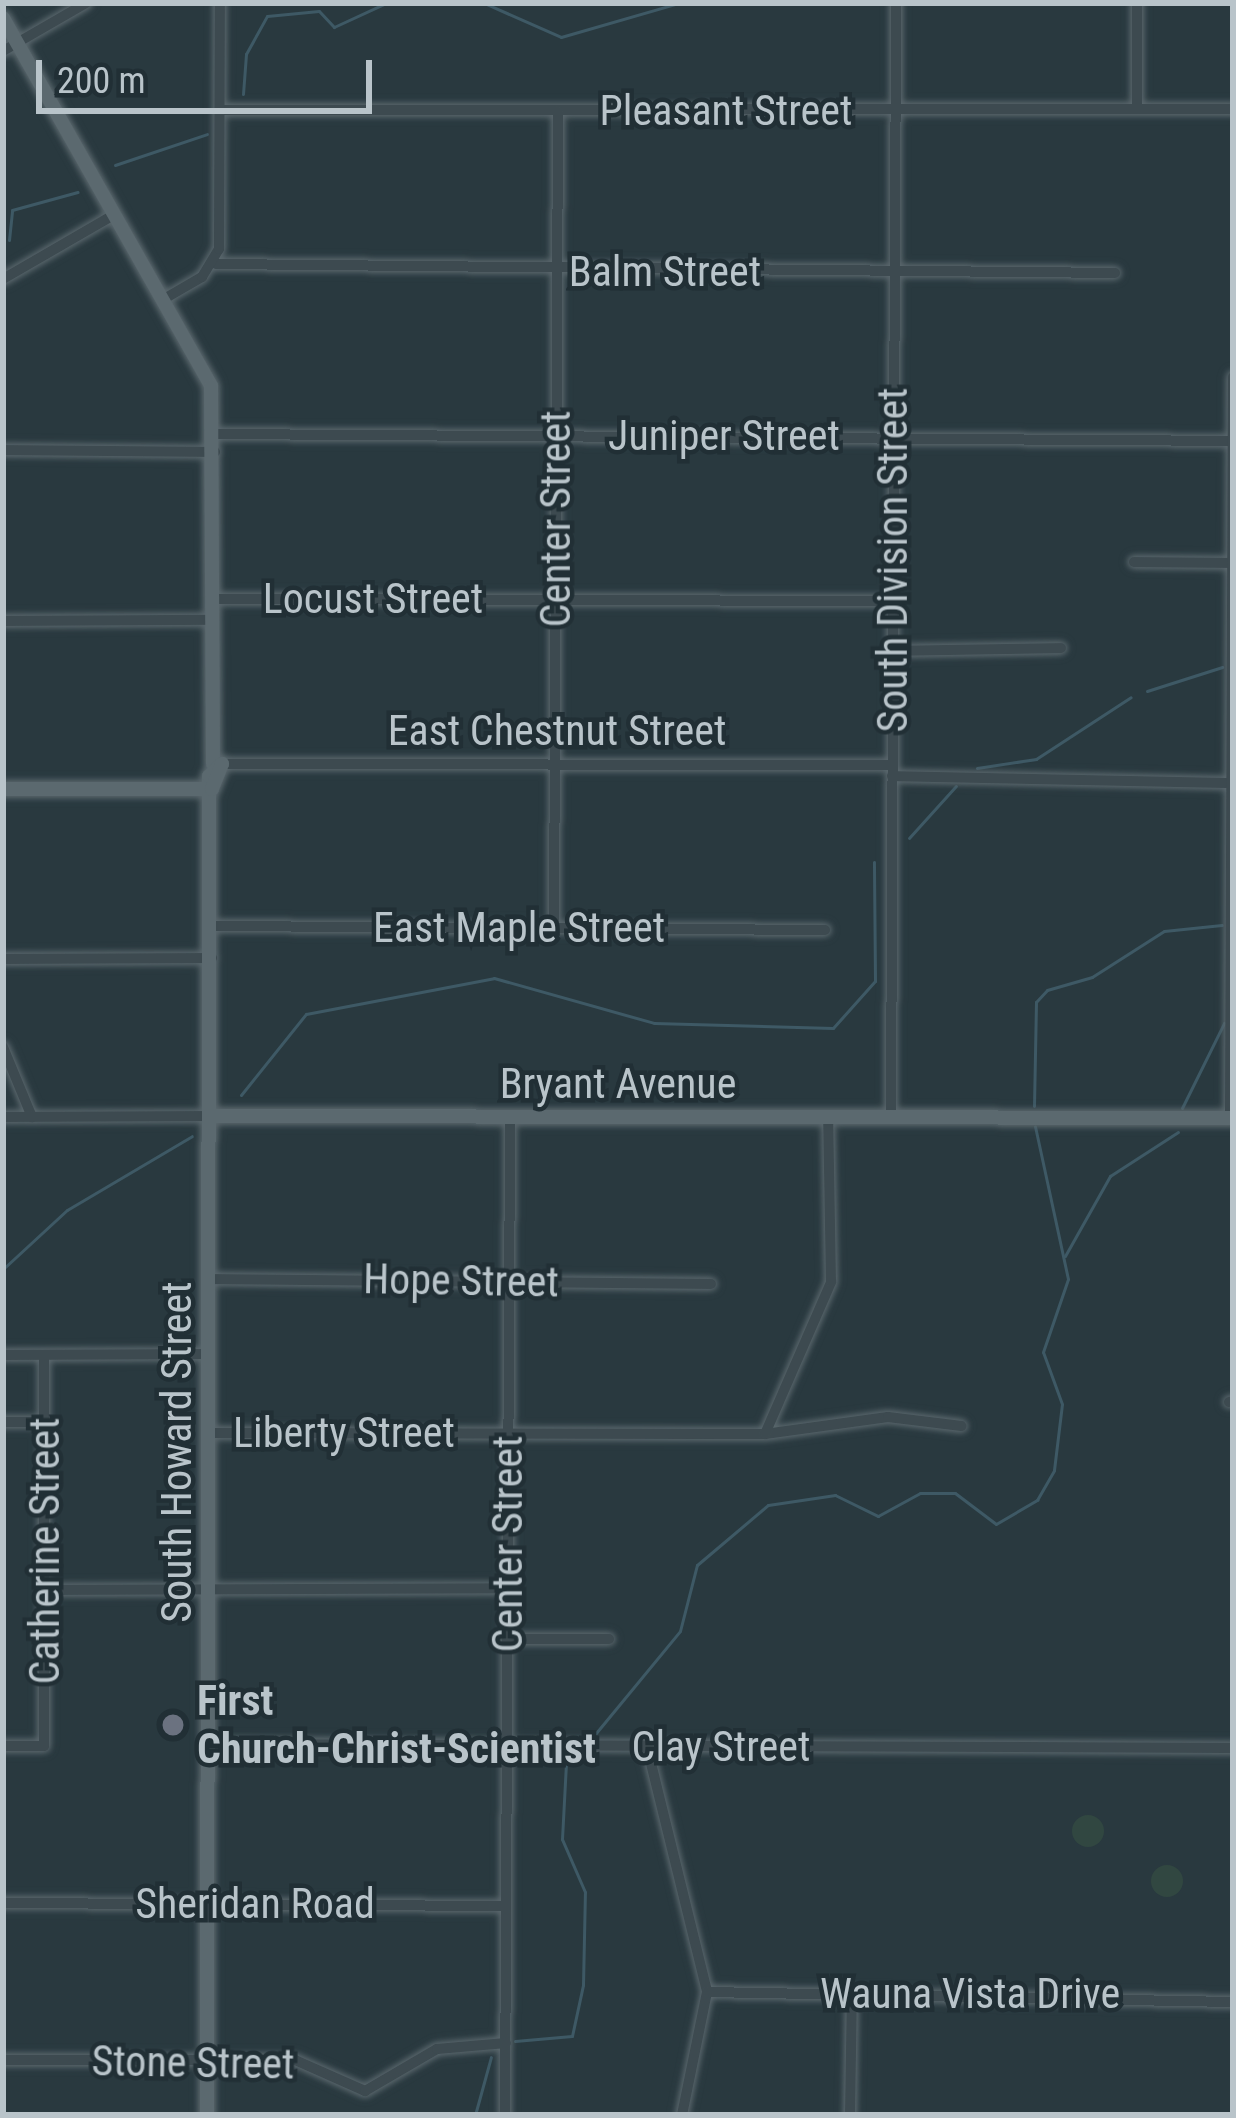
<!DOCTYPE html>
<style>
body{margin:0}
#map{position:relative;width:1236px;height:2118px;overflow:hidden;background:#29393f;font-family:"Roboto Condensed",sans-serif}
div>[style]{position:absolute}
.green>*{inset:0;background:#314741}
.round{border-radius:50%}
.stream>*{height:3px;margin:-1.5px;padding:0 1.5px;transform-origin:1.5px;border-radius:1.5px;background:#3e5965}
.roads{filter:drop-shadow(0 0 3px #5a676d) drop-shadow(0 0 3px #5a676d)}
.minor>*{height:10px;margin:-5px;padding:0 5px;transform-origin:5px;border-radius:5px;background:#3d4a50}
.major>*{height:14px;margin:-7px;padding:0 7px;transform-origin:7px;border-radius:7px;background:#5b696f}
.dots>*{width:33px;height:33px;translate:-50% -50%;box-sizing:border-box;border:6px solid #212f35;border-radius:50%}
span{translate:-50% -50%;white-space:nowrap;text-align:center;line-height:1.15;-webkit-text-stroke:9px #212f35;paint-order:stroke}
.street-label{font-size:42px;color:#b9c4ca}
.poi-label{font-size:42px;color:#b9c4ca;font-weight:700}
.left{translate:0 -50%;text-align:left}
.frame{position:absolute;inset:0;border:6px solid #b9c4ca;pointer-events:none}
.scale{position:absolute;left:36px;top:60px;width:336px;height:54px;box-sizing:border-box;border:6px solid #b9c4ca;border-top:0;padding-left:15px;font-size:36px;line-height:42px;white-space:nowrap;color:#b9c4ca;-webkit-text-stroke:9px #212f35;paint-order:stroke}
</style>
<div id="map">
<div class="green">
<i class="round" style="left:1072px;top:1815px;width:32px;height:32px"></i>
<i class="round" style="left:1151px;top:1865px;width:32px;height:32px"></i>
</div>
<div class="stream">
<i style="left:484px;top:3px;width:84px;rotate:23.8deg"></i>
<i style="left:561px;top:37px;width:123px;rotate:-16.1deg"></i>
<i style="left:243px;top:94px;width:40px;rotate:-85.7deg"></i>
<i style="left:246px;top:54px;width:43px;rotate:-61.1deg"></i>
<i style="left:267px;top:16px;width:52px;rotate:-5.5deg"></i>
<i style="left:319px;top:11px;width:22px;rotate:47deg"></i>
<i style="left:334px;top:27px;width:57px;rotate:-24.8deg"></i>
<i style="left:115px;top:165px;width:97px;rotate:-18.6deg"></i>
<i style="left:9px;top:240px;width:30px;rotate:-84deg"></i>
<i style="left:12px;top:210px;width:68px;rotate:-15.3deg"></i>
<i style="left:1147px;top:691px;width:79px;rotate:-17.7deg"></i>
<i style="left:977px;top:768px;width:60px;rotate:-8.7deg"></i>
<i style="left:1036px;top:759px;width:113px;rotate:-33.1deg"></i>
<i style="left:909px;top:838px;width:70px;rotate:-47.9deg"></i>
<i style="left:241px;top:1095px;width:104px;rotate:-51.3deg"></i>
<i style="left:306px;top:1014px;width:191px;rotate:-10.8deg"></i>
<i style="left:494px;top:978px;width:166px;rotate:15.7deg"></i>
<i style="left:654px;top:1023px;width:179px;rotate:1.6deg"></i>
<i style="left:833px;top:1028px;width:63px;rotate:-48.2deg"></i>
<i style="left:875px;top:981px;width:119px;rotate:-90.5deg"></i>
<i style="left:1034px;top:1106px;width:104px;rotate:-88.9deg"></i>
<i style="left:1036px;top:1002px;width:16px;rotate:-47deg"></i>
<i style="left:1047px;top:990px;width:47px;rotate:-16.1deg"></i>
<i style="left:1092px;top:977px;width:85px;rotate:-32.6deg"></i>
<i style="left:1164px;top:931px;width:58px;rotate:-5.9deg"></i>
<i style="left:1182px;top:1108px;width:95px;rotate:-63.7deg"></i>
<i style="left:1065px;top:1256px;width:92px;rotate:-60.6deg"></i>
<i style="left:1110px;top:1176px;width:81px;rotate:-32.9deg"></i>
<i style="left:3px;top:1269px;width:87px;rotate:-42.7deg"></i>
<i style="left:67px;top:1210px;width:145px;rotate:-30.6deg"></i>
<i style="left:596px;top:1733px;width:132px;rotate:-50.5deg"></i>
<i style="left:680px;top:1631px;width:68px;rotate:-75.6deg"></i>
<i style="left:697px;top:1565px;width:93px;rotate:-40.2deg"></i>
<i style="left:768px;top:1505px;width:68px;rotate:-8.5deg"></i>
<i style="left:835px;top:1495px;width:48px;rotate:26deg"></i>
<i style="left:878px;top:1516px;width:48px;rotate:-28.7deg"></i>
<i style="left:920px;top:1493px;width:35px"></i>
<i style="left:955px;top:1493px;width:51px;rotate:37.1deg"></i>
<i style="left:996px;top:1524px;width:48px;rotate:-30.3deg"></i>
<i style="left:1037px;top:1500px;width:34px;rotate:-60deg"></i>
<i style="left:1054px;top:1470px;width:66px;rotate:-83.1deg"></i>
<i style="left:1062px;top:1404px;width:55px;rotate:-110.1deg"></i>
<i style="left:1043px;top:1352px;width:77px;rotate:-71.1deg"></i>
<i style="left:1068px;top:1279px;width:156px;rotate:-102.2deg"></i>
<i style="left:515px;top:2041px;width:57px;rotate:-5deg"></i>
<i style="left:572px;top:2036px;width:52px;rotate:-77.8deg"></i>
<i style="left:583px;top:1985px;width:93px;rotate:-88.8deg"></i>
<i style="left:585px;top:1892px;width:58px;rotate:-113.5deg"></i>
<i style="left:562px;top:1839px;width:77px;rotate:-87deg"></i>
<i style="left:475px;top:2115px;width:60px;rotate:-74.6deg"></i>
</div>
<div class="roads">
<div class="minor">
<i style="left:3px;top:51px;width:96px;rotate:-30deg"></i>
<i style="left:1137px;top:109px;width:106px;rotate:-90deg"></i>
<i style="left:220px;top:110px;width:1013px;rotate:-0.06deg"></i>
<i style="left:216px;top:264px;width:899px;rotate:0.57deg"></i>
<i style="left:3px;top:279px;width:129px;rotate:-30.1deg"></i>
<i style="left:164px;top:299px;width:44px;rotate:-30.1deg"></i>
<i style="left:202px;top:277px;width:33px;rotate:-59deg"></i>
<i style="left:219px;top:249px;width:246px;rotate:-89.8deg"></i>
<i style="left:215px;top:434px;width:1018px;rotate:0.39deg"></i>
<i style="left:3px;top:450px;width:212px;rotate:0.5deg"></i>
<i style="left:1134px;top:562px;width:98px;rotate:0.6deg"></i>
<i style="left:214px;top:599px;width:679px;rotate:0.17deg"></i>
<i style="left:3px;top:621px;width:211px;rotate:-0.3deg"></i>
<i style="left:893px;top:651px;width:168px;rotate:-1deg"></i>
<i style="left:222px;top:764px;width:670px;rotate:0.09deg"></i>
<i style="left:892px;top:776px;width:341px;rotate:1.2deg"></i>
<i style="left:212px;top:926px;width:613px;rotate:0.37deg"></i>
<i style="left:554px;top:928px;width:817px;rotate:-89.72deg"></i>
<i style="left:3px;top:959px;width:209px;rotate:-0.3deg"></i>
<i style="left:3px;top:1047px;width:76px;rotate:67.5deg"></i>
<i style="left:3px;top:1117px;width:208px;rotate:-0.3deg"></i>
<i style="left:891px;top:1117px;width:1114px;rotate:-89.74deg"></i>
<i style="left:1230px;top:1118px;width:741px;rotate:-89.77deg"></i>
<i style="left:210px;top:1279px;width:501px;rotate:0.57deg"></i>
<i style="left:3px;top:1355px;width:207px;rotate:-0.3deg"></i>
<i style="left:1229px;top:1402px;width:4px;rotate:-14deg"></i>
<i style="left:3px;top:1422px;width:41px"></i>
<i style="left:210px;top:1433px;width:555px;rotate:0.1deg"></i>
<i style="left:765px;top:1434px;width:124px;rotate:-7.9deg"></i>
<i style="left:888px;top:1417px;width:74px;rotate:7deg"></i>
<i style="left:765px;top:1434px;width:166px;rotate:-66.5deg"></i>
<i style="left:831px;top:1282px;width:165px;rotate:-91deg"></i>
<i style="left:45px;top:1590px;width:463px;rotate:-0.2deg"></i>
<i style="left:508px;top:1639px;width:101px"></i>
<i style="left:208px;top:1744px;width:1025px;rotate:0.22deg"></i>
<i style="left:3px;top:1746px;width:41px"></i>
<i style="left:44px;top:1746px;width:391px;rotate:-90deg"></i>
<i style="left:647px;top:1747px;width:252px;rotate:76.2deg"></i>
<i style="left:707px;top:1992px;width:126px;rotate:101.5deg"></i>
<i style="left:3px;top:1903px;width:503px;rotate:0.34deg"></i>
<i style="left:707px;top:1992px;width:526px;rotate:1.09deg"></i>
<i style="left:3px;top:2060px;width:292px"></i>
<i style="left:295px;top:2060px;width:77px;rotate:23.9deg"></i>
<i style="left:365px;top:2091px;width:83px;rotate:-30.3deg"></i>
<i style="left:437px;top:2049px;width:69px;rotate:-5deg"></i>
<i style="left:505px;top:2115px;width:998px;rotate:-89.71deg"></i>
<i style="left:850px;top:2115px;width:121px;rotate:-89.1deg"></i>
</div>
<div class="major">
<i style="left:3px;top:18px;width:423px;rotate:60.5deg"></i>
<i style="left:211px;top:386px;width:378px;rotate:89.7deg"></i>
<i style="left:3px;top:789px;width:209px"></i>
<i style="left:211px;top:1116px;width:1022px;rotate:0.11deg"></i>
<i style="left:207px;top:2115px;width:1339px;rotate:-89.91deg"></i>
<i style="left:209px;top:776px;width:18px;rotate:-43deg"></i>
<i style="left:222px;top:764px;width:27px;rotate:112deg"></i>
</div>
</div>
<div class="dots">
<i style="left:173px;top:1725px;background:#6b7280"></i>
</div>
<div class="street-label">
<span style="left:726px;top:111px">Pleasant Street</span>
<span style="left:665px;top:272px">Balm Street</span>
<span style="left:724px;top:436px">Juniper Street</span>
<span style="left:556px;top:519px;rotate:-90deg">Center Street</span>
<span style="left:893px;top:560px;rotate:-90deg">South Division Street</span>
<span style="left:373px;top:599px">Locust Street</span>
<span style="left:557px;top:731px">East Chestnut Street</span>
<span style="left:519px;top:928px">East Maple Street</span>
<span style="left:618px;top:1084px">Bryant Avenue</span>
<span style="left:461px;top:1281px;rotate:1deg">Hope Street</span>
<span style="left:344px;top:1433px">Liberty Street</span>
<span style="left:177px;top:1452px;rotate:-90deg">South Howard Street</span>
<span style="left:508px;top:1544px;rotate:-90deg">Center Street</span>
<span style="left:45px;top:1551px;rotate:-90deg">Catherine Street</span>
<span style="left:721px;top:1747px">Clay Street</span>
<span style="left:255px;top:1904px">Sheridan Road</span>
<span style="left:970px;top:1994px">Wauna Vista Drive</span>
<span style="left:193px;top:2063px;rotate:1deg">Stone Street</span>
</div>
<div class="poi-label">
<span class="left" style="left:197px;top:1725px">First<br>Church-Christ-Scientist</span>
</div>
<div class="frame"></div>
<div class="scale">200 m</div>
</div>
